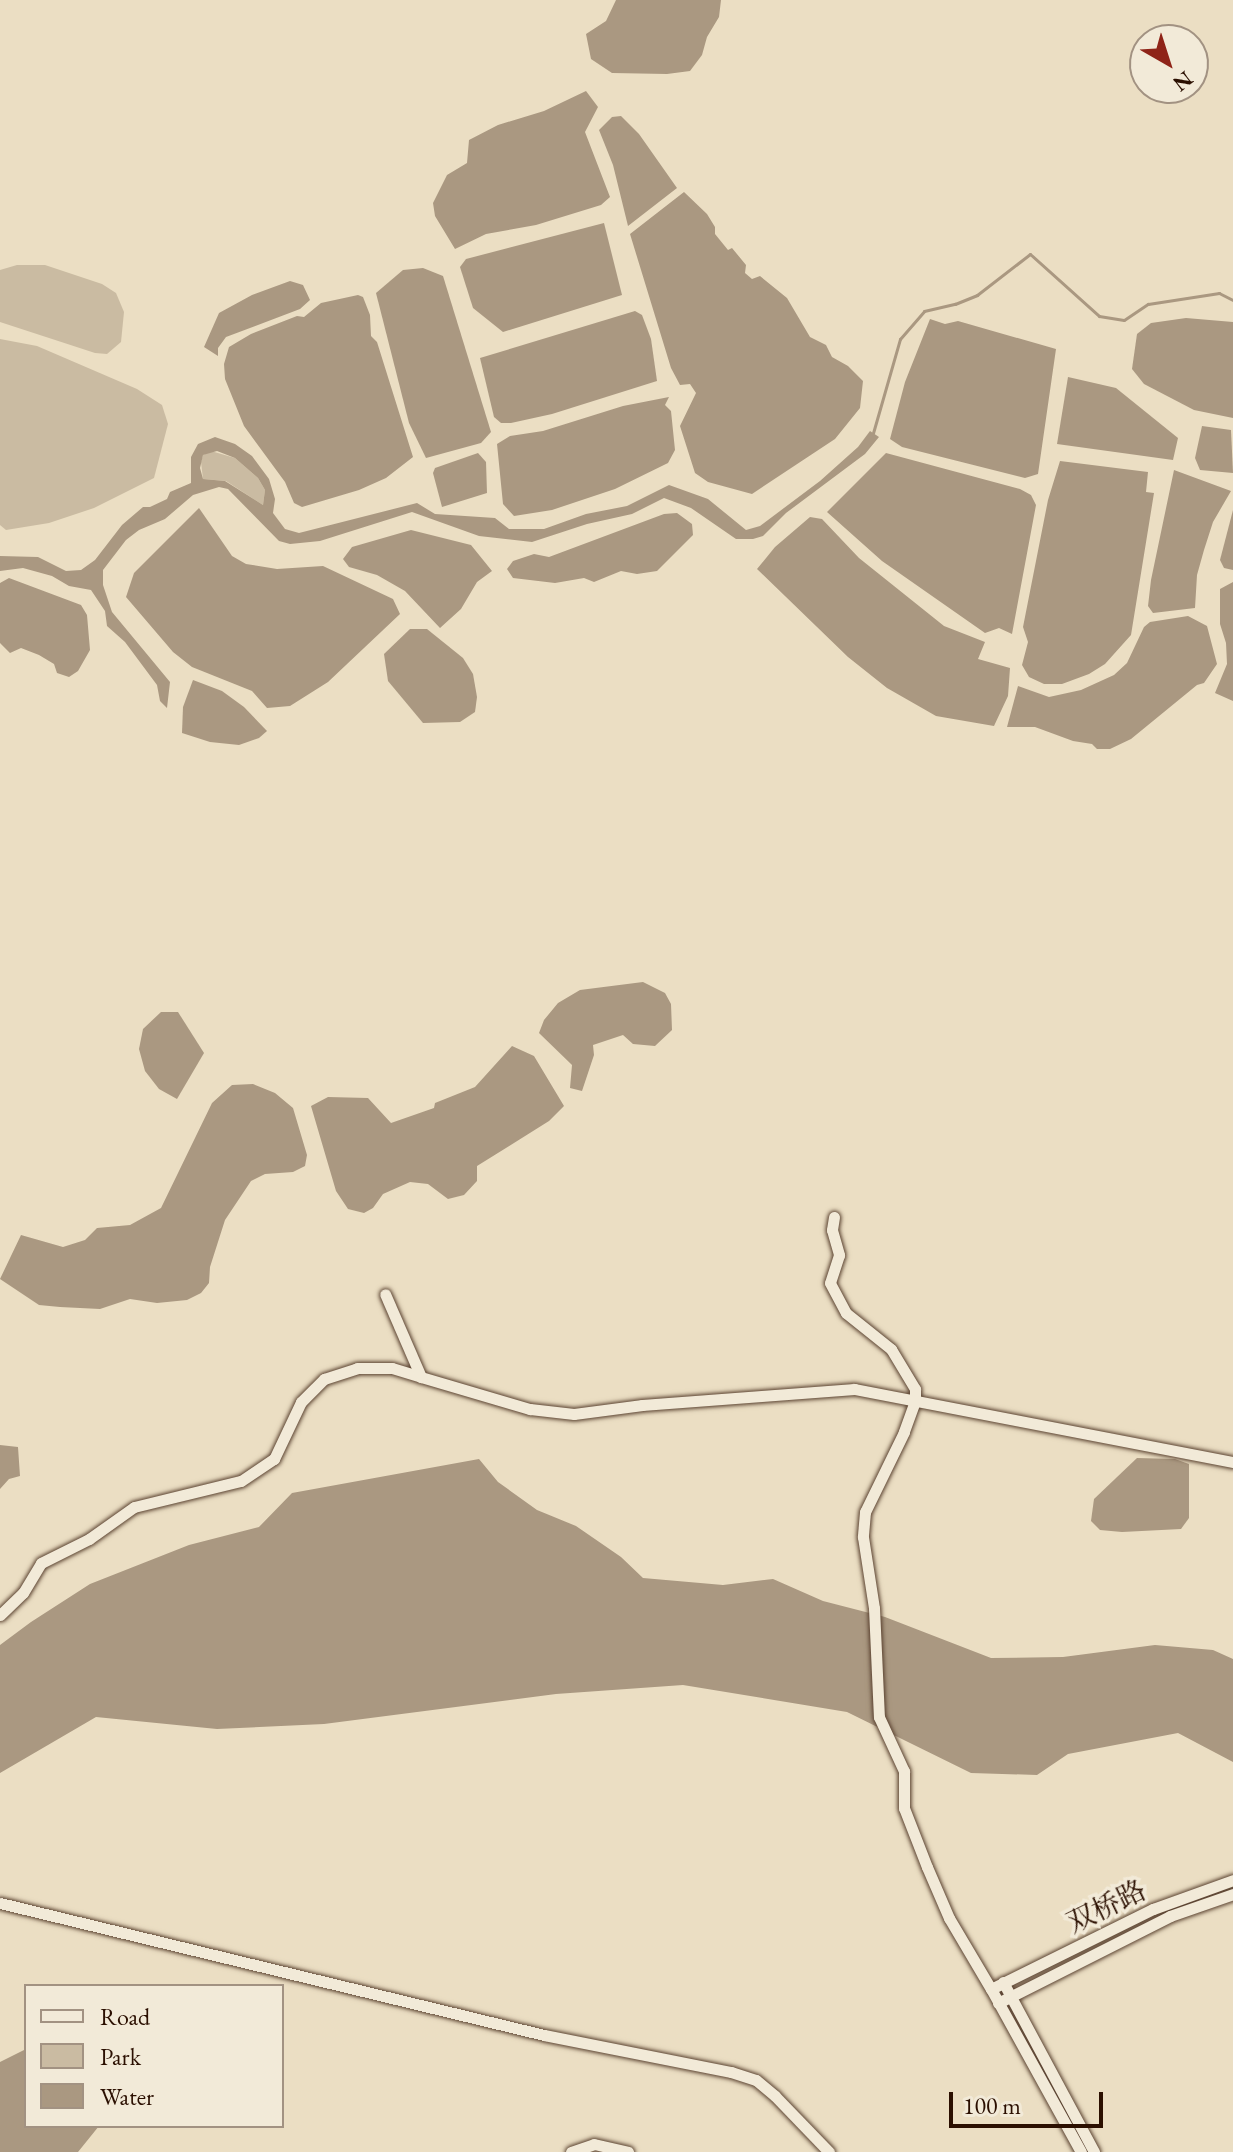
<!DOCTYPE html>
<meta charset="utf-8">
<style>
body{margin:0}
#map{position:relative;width:1233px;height:2152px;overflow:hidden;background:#ebdec3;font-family:"EB Garamond","Noto Serif SC",serif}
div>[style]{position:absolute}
.green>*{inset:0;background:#cabba2}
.water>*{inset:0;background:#aa9881}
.stream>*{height:3px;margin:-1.5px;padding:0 1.5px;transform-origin:1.5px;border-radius:1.5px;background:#aa9881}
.roads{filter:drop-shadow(0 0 2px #5b4331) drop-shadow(0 0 2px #5b4331)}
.minor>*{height:11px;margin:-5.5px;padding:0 5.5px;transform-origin:5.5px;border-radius:5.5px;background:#f2ead8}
span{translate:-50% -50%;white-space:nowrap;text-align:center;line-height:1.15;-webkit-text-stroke:7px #f2ead8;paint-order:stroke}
.street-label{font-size:28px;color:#2b0f00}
.legend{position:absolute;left:24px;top:1984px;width:260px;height:144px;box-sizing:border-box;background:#f2ead8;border:2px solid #a29282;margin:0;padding:10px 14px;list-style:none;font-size:24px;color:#2b0f00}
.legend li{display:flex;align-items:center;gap:16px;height:40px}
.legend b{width:40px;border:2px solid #a29282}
.north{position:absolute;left:1129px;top:24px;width:80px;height:80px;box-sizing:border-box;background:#f2ead8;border:2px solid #a29282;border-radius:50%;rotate:141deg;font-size:22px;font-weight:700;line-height:32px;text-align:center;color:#2b0f00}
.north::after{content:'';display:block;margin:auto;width:28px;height:36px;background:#8f2418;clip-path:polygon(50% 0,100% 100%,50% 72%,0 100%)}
.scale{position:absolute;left:949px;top:2092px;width:154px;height:36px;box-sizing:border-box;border:4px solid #2b0f00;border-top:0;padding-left:10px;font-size:24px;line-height:28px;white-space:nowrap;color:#2b0f00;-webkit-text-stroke:6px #f2ead8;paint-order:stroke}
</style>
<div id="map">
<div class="green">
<i style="clip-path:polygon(17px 265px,45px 265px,102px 284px,116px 293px,124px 312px,121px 342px,107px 354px,95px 353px,0 322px,0 270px)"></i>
<i style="clip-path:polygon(0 339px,37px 346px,137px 389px,162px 405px,168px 424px,154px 478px,94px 508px,49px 523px,6px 530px,0 525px)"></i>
<i style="clip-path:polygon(211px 451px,235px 458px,258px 478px,265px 490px,263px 505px,226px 481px,203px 479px,201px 462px,203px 455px)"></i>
</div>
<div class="water">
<i style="clip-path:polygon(616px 0,721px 0,719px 17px,707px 37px,702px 55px,690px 71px,667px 74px,612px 73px,591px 59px,586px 34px,606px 21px)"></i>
<i style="clip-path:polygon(586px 91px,598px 107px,585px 132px,610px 197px,601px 205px,536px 225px,486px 234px,455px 249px,435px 216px,433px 203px,447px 175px,467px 163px,469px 140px,498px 125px,544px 111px)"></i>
<i style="clip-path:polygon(621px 116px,639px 134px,677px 188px,628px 226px,613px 165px,599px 130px,612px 117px)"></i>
<i style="clip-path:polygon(684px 192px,707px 214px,715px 227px,715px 234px,728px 250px,732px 248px,746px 265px,745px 273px,752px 279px,760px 276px,787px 298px,810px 337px,826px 345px,832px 357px,848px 366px,863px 381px,860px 408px,835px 439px,752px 494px,708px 482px,695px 473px,680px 426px,696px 393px,690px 384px,680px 385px,671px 368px,630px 234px)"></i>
<i style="clip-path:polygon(604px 223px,622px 295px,503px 332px,473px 308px,460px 267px,466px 259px)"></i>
<i style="clip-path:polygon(423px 268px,443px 276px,491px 432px,481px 443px,426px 458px,409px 423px,376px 293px,403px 270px)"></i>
<i style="clip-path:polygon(290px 281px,303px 285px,310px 300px,300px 309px,226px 337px,218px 348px,218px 356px,204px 347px,219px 313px,252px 295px)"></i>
<i style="clip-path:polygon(358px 295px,363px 297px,370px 315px,371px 336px,377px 342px,413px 457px,386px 478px,359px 490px,302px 507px,294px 503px,285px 482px,244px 426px,225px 379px,224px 364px,229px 347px,251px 334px,297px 316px,304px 317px,321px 303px)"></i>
<i style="clip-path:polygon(635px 311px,642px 315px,651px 339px,657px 381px,552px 414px,511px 423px,501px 423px,494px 417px,480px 358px)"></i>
<i style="clip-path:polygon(1186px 318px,1233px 322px,1233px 418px,1194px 410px,1144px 384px,1132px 369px,1137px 334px,1151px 323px)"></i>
<i style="clip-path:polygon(930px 319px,945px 324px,958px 321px,1056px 349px,1038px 474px,1025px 478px,902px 447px,890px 439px,905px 382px)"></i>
<i style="clip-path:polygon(1068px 377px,1116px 388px,1178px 438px,1173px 460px,1057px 444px)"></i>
<i style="clip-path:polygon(669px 397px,665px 405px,671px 411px,675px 450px,668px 463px,615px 489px,552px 510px,514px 516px,503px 504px,497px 444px,510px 436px,543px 431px,623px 406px)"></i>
<i style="clip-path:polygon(1202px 426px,1231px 430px,1233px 473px,1200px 470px,1195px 458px)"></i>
<i style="clip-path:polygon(evenodd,870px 431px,879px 437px,865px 454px,786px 513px,763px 536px,753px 539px,736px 539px,691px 508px,664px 498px,632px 514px,587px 524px,532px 542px,479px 536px,412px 512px,320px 541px,290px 544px,279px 541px,228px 489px,219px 487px,193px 495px,165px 519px,139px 530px,126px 540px,103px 570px,103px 585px,112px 612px,170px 682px,167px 708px,160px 701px,157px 685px,125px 642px,107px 626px,105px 611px,91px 590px,69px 586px,52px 576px,23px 568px,0 571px,0 556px,38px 557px,66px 571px,81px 570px,95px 560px,122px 525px,143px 507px,150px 507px,167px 499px,170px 492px,191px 483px,191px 457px,198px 444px,215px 437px,235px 444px,252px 456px,269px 479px,275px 499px,273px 513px,285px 529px,299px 533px,417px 503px,435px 514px,495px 518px,509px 529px,544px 529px,586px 514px,627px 506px,669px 485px,708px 499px,746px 530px,760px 526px,820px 481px,858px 447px,870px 431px,217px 451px,235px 458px,258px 478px,265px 490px,263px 505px,225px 481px,203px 479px,200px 468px,203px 455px,217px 451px)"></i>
<i style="clip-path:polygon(478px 453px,486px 462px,487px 493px,442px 507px,433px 473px,435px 468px)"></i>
<i style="clip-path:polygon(886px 453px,1020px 489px,1031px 495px,1036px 505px,1012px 634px,999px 628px,985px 633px,882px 561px,827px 512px)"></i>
<i style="clip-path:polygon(1060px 461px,1148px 472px,1146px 492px,1154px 493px,1131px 635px,1105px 664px,1089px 674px,1062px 684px,1044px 684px,1029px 677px,1022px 665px,1028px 642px,1023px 627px,1048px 500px)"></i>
<i style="clip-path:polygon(1174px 470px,1231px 491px,1213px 522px,1204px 550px,1197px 575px,1195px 608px,1153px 613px,1148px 606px,1151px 580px)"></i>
<i style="clip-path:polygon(199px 508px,232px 556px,246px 564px,277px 569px,323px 566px,393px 599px,400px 614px,328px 682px,290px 706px,267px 708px,252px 691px,192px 667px,173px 652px,126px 597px,134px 573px)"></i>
<i style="clip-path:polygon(1233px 510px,1233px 570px,1224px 568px,1220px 560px)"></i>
<i style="clip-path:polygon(677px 513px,692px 524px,693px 535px,657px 571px,637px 574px,621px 571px,594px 582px,584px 578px,555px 583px,513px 578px,507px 569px,513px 561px,534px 554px,549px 557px,664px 514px)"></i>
<i style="clip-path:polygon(810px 517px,822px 519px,859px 558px,944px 626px,985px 642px,978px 659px,1010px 668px,1008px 696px,994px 726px,936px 716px,887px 688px,848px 657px,757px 569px,775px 547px)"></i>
<i style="clip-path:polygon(411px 530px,471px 545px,492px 571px,477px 582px,461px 609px,440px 628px,405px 591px,377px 575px,349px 567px,343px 559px,352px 547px)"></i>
<i style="clip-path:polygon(9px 578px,81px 605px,87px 615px,90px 650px,78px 671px,69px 677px,57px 673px,54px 664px,39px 655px,21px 648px,10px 653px,0 643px,0 583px)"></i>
<i style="clip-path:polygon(1233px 582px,1233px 701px,1215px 693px,1227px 664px,1226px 643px,1220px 624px,1220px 589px)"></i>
<i style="clip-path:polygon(1188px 616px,1207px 626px,1217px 664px,1204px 683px,1197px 685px,1131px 739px,1110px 749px,1097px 749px,1092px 744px,1073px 741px,1035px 727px,1007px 727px,1018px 686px,1049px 697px,1081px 690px,1114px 675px,1127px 663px,1144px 627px,1150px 622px)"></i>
<i style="clip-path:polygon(410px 629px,427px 629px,463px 658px,473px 674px,477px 697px,475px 712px,460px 722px,423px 723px,388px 681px,384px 654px)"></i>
<i style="clip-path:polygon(193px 680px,222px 691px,244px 707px,267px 731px,259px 738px,239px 745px,210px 742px,182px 733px,183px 707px)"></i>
<i style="clip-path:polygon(643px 982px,665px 993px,671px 1004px,672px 1030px,655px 1046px,633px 1044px,623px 1035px,593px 1045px,594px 1055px,582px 1091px,570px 1088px,572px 1065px,539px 1033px,544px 1020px,558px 1003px,580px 990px)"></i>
<i style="clip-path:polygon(161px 1012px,178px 1012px,204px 1053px,177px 1099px,159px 1089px,145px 1071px,139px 1049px,143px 1029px)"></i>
<i style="clip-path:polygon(512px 1046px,534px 1056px,564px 1106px,549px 1121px,477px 1166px,477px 1181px,464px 1195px,448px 1199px,428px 1184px,410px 1182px,383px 1194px,373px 1208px,364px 1213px,348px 1209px,336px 1191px,311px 1106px,328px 1097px,368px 1098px,391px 1123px,434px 1108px,435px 1103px,475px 1087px)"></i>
<i style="clip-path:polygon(253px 1084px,275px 1093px,293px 1108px,307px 1155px,305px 1166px,293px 1172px,265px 1174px,251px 1181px,225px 1220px,210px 1267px,209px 1283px,201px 1293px,187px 1300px,157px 1303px,130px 1299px,100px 1309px,60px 1307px,39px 1305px,0 1279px,21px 1235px,63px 1247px,85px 1240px,97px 1228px,130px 1225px,161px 1208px,212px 1103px,232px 1085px)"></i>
<i style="clip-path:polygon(0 1445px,18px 1447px,20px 1476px,9px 1479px,0 1489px)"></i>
<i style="clip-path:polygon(1137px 1458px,1175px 1459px,1189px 1464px,1189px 1518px,1181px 1529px,1122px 1532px,1100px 1530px,1091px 1521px,1094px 1499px)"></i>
<i style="clip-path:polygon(479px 1459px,498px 1482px,537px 1510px,576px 1526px,621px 1557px,643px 1578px,723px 1585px,773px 1579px,823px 1601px,885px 1617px,991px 1658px,1063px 1657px,1155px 1645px,1213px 1650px,1233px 1659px,1233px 1762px,1178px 1733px,1068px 1754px,1037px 1775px,971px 1773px,847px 1712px,683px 1685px,556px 1694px,324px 1724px,217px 1729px,96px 1717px,0 1773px,0 1645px,31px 1622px,90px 1584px,189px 1545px,259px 1527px,292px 1493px)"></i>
<i style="clip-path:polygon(26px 2049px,26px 2126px,99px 2126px,78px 2152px,0 2152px,0 2062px)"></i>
</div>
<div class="stream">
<i style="left:873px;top:433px;width:98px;rotate:-74deg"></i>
<i style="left:900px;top:339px;width:37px;rotate:-49deg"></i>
<i style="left:924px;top:311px;width:32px;rotate:-13deg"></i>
<i style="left:955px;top:304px;width:24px;rotate:-22deg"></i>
<i style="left:977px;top:295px;width:67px;rotate:-37.7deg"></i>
<i style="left:1030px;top:254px;width:93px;rotate:41.9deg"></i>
<i style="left:1099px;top:316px;width:25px;rotate:9deg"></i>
<i style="left:1124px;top:320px;width:29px;rotate:-34deg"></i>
<i style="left:1148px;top:304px;width:72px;rotate:-8.8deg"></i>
<i style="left:1219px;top:293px;width:16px;rotate:27deg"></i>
</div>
<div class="roads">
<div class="minor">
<i style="left:834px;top:1217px;width:13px;rotate:99deg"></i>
<i style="left:832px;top:1230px;width:26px;rotate:74deg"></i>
<i style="left:839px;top:1255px;width:29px;rotate:108deg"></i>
<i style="left:830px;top:1283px;width:34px;rotate:62deg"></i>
<i style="left:846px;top:1313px;width:58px;rotate:38.7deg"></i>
<i style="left:891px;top:1349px;width:47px;rotate:59deg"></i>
<i style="left:915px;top:1389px;width:12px;rotate:90deg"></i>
<i style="left:915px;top:1401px;width:33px;rotate:110deg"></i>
<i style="left:904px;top:1432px;width:89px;rotate:116deg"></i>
<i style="left:865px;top:1512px;width:25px;rotate:95deg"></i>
<i style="left:863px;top:1537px;width:72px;rotate:81.2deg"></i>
<i style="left:874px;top:1608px;width:109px;rotate:87.4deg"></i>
<i style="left:879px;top:1717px;width:60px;rotate:65.2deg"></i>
<i style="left:904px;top:1771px;width:37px;rotate:90deg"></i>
<i style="left:904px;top:1808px;width:63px;rotate:68.7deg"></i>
<i style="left:927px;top:1867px;width:56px;rotate:66.7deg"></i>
<i style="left:949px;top:1918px;width:82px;rotate:59.4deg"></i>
<i style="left:421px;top:1377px;width:114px;rotate:16.4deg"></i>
<i style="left:530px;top:1409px;width:44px;rotate:6.5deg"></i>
<i style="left:574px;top:1414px;width:69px;rotate:-7.5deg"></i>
<i style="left:642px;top:1405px;width:213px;rotate:-4.3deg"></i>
<i style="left:854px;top:1389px;width:386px;rotate:10.9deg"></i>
<i style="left:0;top:1615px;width:32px;rotate:-44deg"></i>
<i style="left:23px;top:1593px;width:35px;rotate:-59deg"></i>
<i style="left:41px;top:1563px;width:54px;rotate:-26.6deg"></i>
<i style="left:89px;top:1539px;width:55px;rotate:-35.4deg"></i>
<i style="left:134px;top:1507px;width:110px;rotate:-13.7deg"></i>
<i style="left:241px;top:1481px;width:40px;rotate:-34deg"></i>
<i style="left:274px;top:1459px;width:63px;rotate:-64.7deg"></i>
<i style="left:301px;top:1402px;width:33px;rotate:-45deg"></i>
<i style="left:324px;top:1379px;width:35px;rotate:-18deg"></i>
<i style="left:357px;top:1368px;width:35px"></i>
<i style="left:392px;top:1368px;width:30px;rotate:17deg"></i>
<i style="left:421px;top:1377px;width:90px;rotate:-113.4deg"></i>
<i style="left:0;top:1903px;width:560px;rotate:13.64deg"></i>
<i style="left:544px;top:2035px;width:191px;rotate:11.2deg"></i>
<i style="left:731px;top:2072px;width:26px;rotate:18deg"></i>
<i style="left:756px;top:2080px;width:25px;rotate:40deg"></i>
<i style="left:775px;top:2096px;width:78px;rotate:46deg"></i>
<i style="left:1003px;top:1982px;width:193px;rotate:61.8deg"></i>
<i style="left:998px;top:2003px;width:193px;rotate:-26.8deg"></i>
<i style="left:1170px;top:1916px;width:67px;rotate:-19.2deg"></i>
<i style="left:571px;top:2152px;width:24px;rotate:-19deg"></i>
<i style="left:594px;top:2144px;width:35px;rotate:13deg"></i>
<i style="left:1081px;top:2152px;width:186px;rotate:-118.9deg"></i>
<i style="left:991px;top:1989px;width:181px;rotate:-26.3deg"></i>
<i style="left:1153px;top:1909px;width:85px;rotate:-19.9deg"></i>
</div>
</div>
<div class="street-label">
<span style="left:1106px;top:1906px;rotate:-26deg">双桥路</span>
</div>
<ul class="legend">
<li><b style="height:10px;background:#f2ead8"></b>Road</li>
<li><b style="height:22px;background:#cabba2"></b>Park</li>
<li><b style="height:22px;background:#aa9881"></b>Water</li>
</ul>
<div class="north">N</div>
<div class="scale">100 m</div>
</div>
